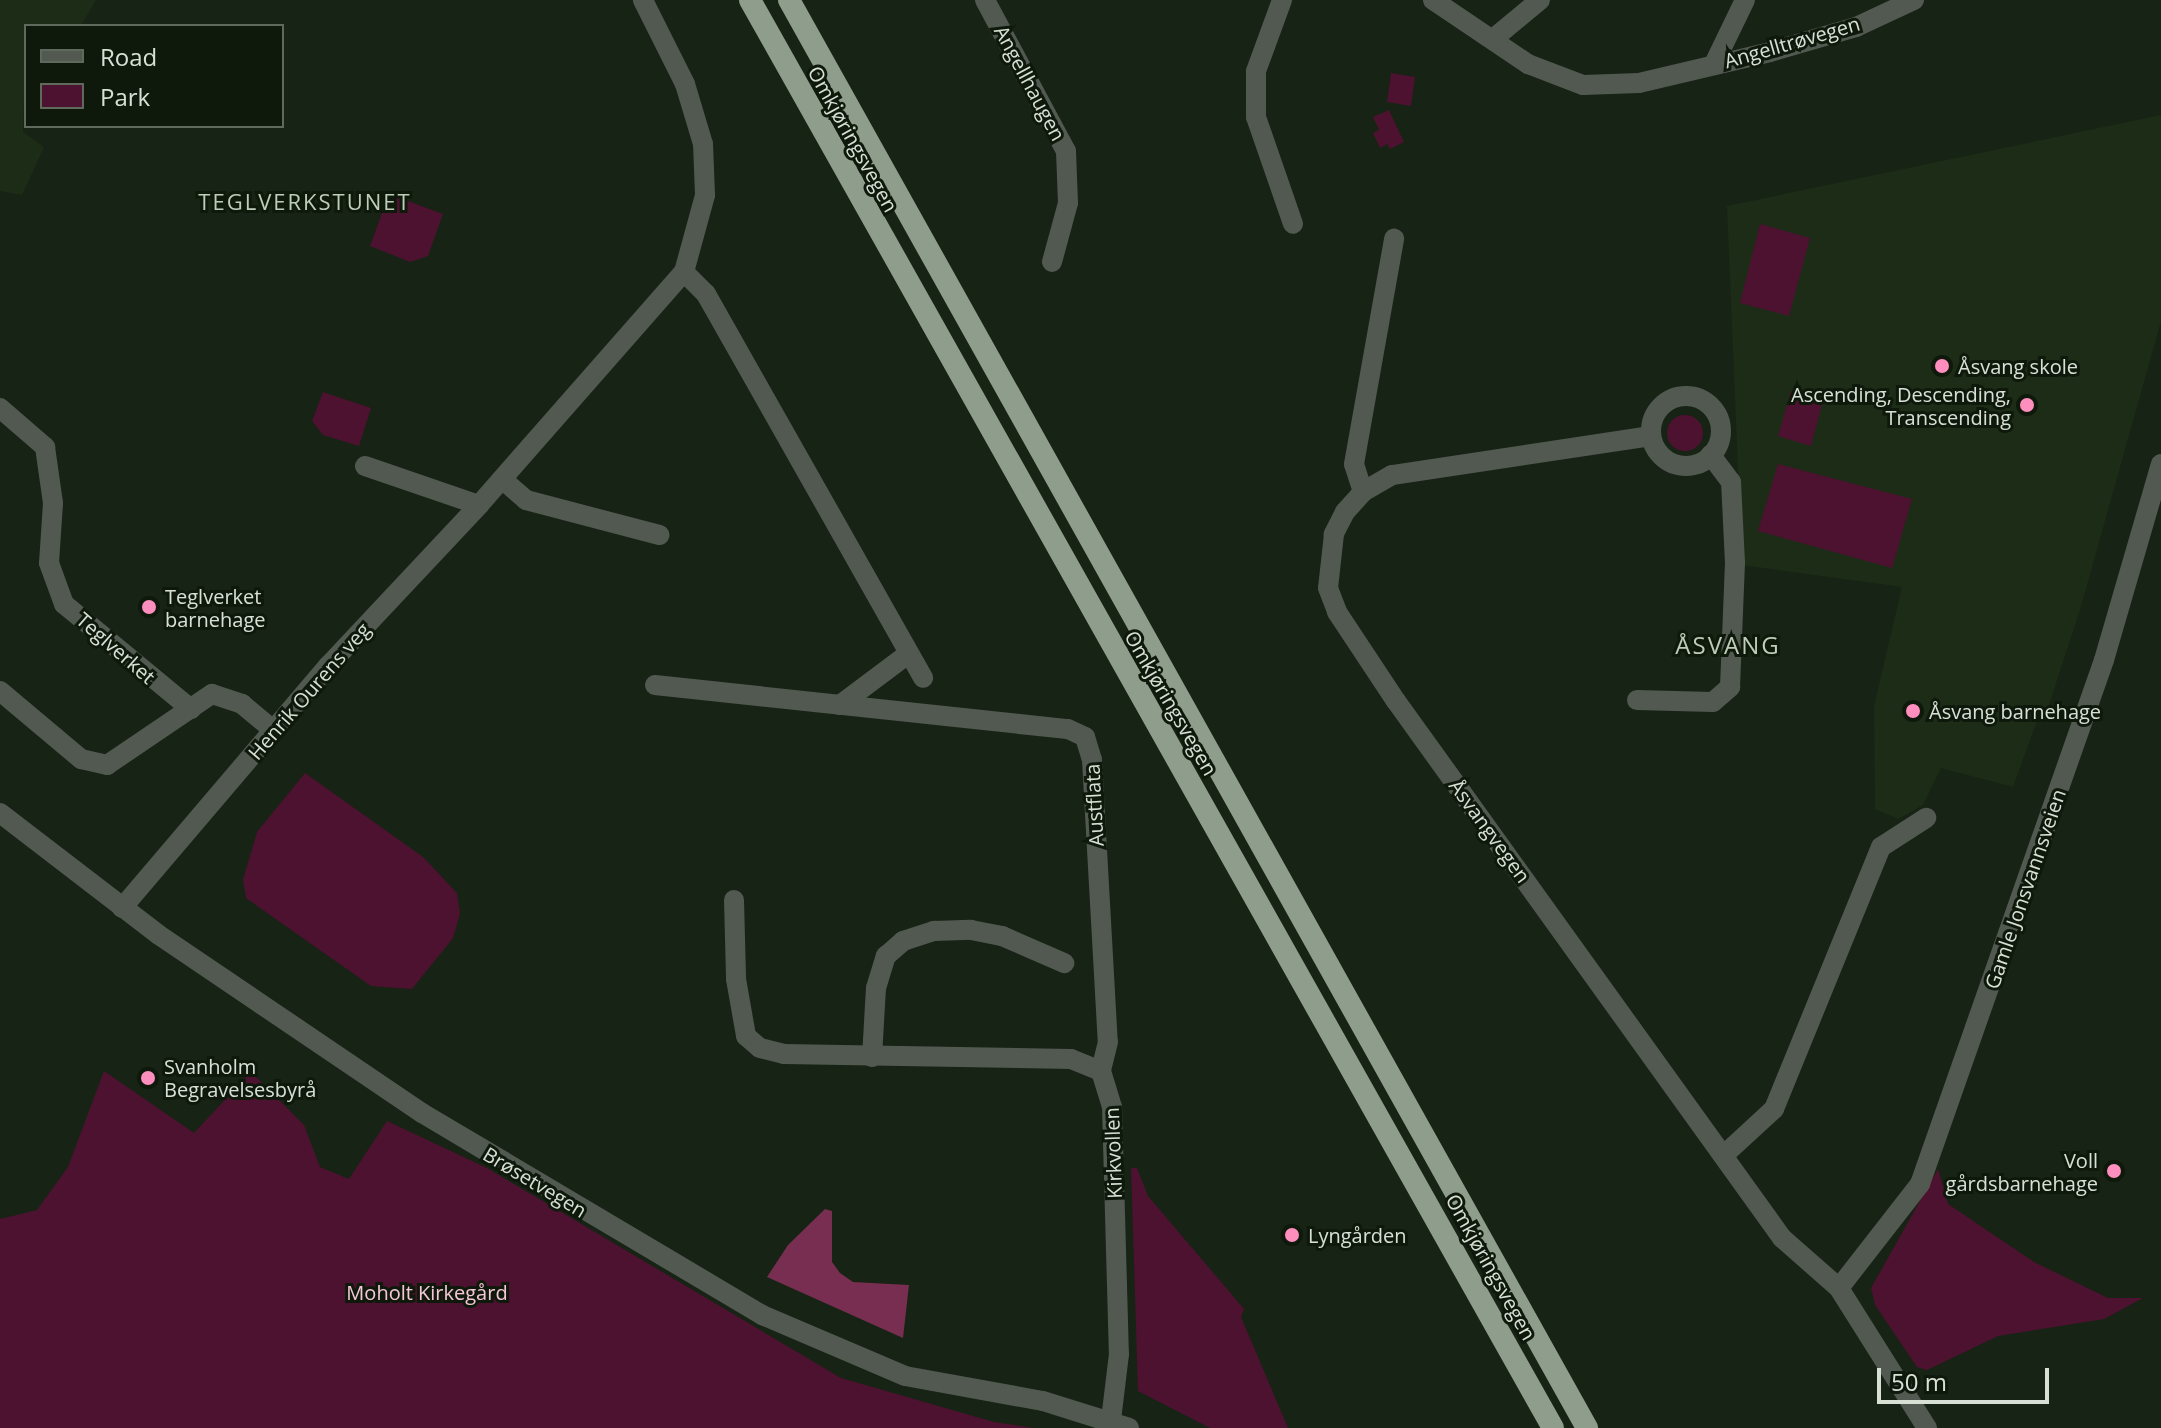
<!DOCTYPE html>
<meta charset="utf-8">
<style>
body{margin:0}
#map{position:relative;width:2161px;height:1428px;overflow:hidden;background:#172314;font-family:"Open Sans",sans-serif}
div>[style]{position:absolute}
.built>*{inset:0;background:#1c2c17}
.green>*{inset:0;background:#4d122f}
.round{border-radius:50%}
.forest>*{inset:0;background:#772e50}
.minor>*{height:20px;margin:-10px;padding:0 10px;transform-origin:10px;border-radius:10px;background:#525951}
.minor>.ring{margin:-10px;padding:0;box-sizing:content-box;background:none;border:20px solid #525951;border-radius:50%}
.tertiary>*{height:20px;margin:-10px;padding:0 10px;transform-origin:10px;border-radius:10px;background:#525951}
.trunk>*{height:22px;margin:-11px;padding:0 11px;transform-origin:11px;border-radius:11px;background:#8f9e8c}
.dots>*{width:22px;height:22px;translate:-50% -50%;box-sizing:border-box;border:4px solid #0e190b;border-radius:50%}
span{translate:-50% -50%;white-space:nowrap;text-align:center;line-height:1.15;-webkit-text-stroke:6px #0e190b;paint-order:stroke}
.street-label{font-size:20px;color:#d8e0d6}
.poi-label{font-size:20px;color:#d8e0d6}
.left{translate:0 -50%;text-align:left}
.right{translate:-100% -50%;text-align:right}
.park-label{font-size:20px;color:#f5c7d8}
.neighbourhood-label{font-size:22px;color:#bdcdb9;letter-spacing:2px}
.quarter-label{font-size:24px;color:#bdcdb9;letter-spacing:2px}
.legend{position:absolute;left:24px;top:24px;width:260px;height:104px;box-sizing:border-box;background:#0e190b;border:2px solid #5f695c;margin:0;padding:10px 14px;list-style:none;font-size:24px;color:#d8e0d6}
.legend li{display:flex;align-items:center;gap:16px;height:40px}
.legend b{width:40px;border:2px solid #5f695c}
.scale{position:absolute;left:1877px;top:1368px;width:172px;height:36px;box-sizing:border-box;border:4px solid #d8e0d6;border-top:0;padding-left:10px;font-size:24px;line-height:28px;white-space:nowrap;color:#d8e0d6;-webkit-text-stroke:6px #0e190b;paint-order:stroke}
</style>
<div id="map">
<div class="built">
<i style="clip-path:polygon(0 0,96px 0,81px 26px,26px 26px,23px 132px,44px 147px,22px 195px,0 191px)"></i>
<i style="clip-path:polygon(2161px 115px,2161px 321px,2080px 610px,2043px 723px,2037px 721px,2013px 787px,1941px 768px,1923px 805px,1898px 819px,1875px 809px,1874px 706px,1902px 587px,1742px 565px,1727px 206px)"></i>
</div>
<div class="green">
<i style="clip-path:polygon(1391px 73px,1415px 77px,1411px 106px,1387px 102px)"></i>
<i style="clip-path:polygon(1389px 110px,1404px 142px,1390px 149px,1387px 144px,1380px 148px,1373px 133px,1379px 130px,1373px 117px)"></i>
<i style="clip-path:polygon(389px 194px,443px 214px,428px 256px,410px 262px,370px 246px)"></i>
<i style="clip-path:polygon(1760px 224px,1810px 238px,1789px 316px,1740px 303px)"></i>
<i style="clip-path:polygon(1791px 391px,1823px 400px,1811px 446px,1778px 436px)"></i>
<i style="clip-path:polygon(323px 392px,371px 408px,359px 446px,323px 435px,312px 421px)"></i>
<i class="round" style="left:1667px;top:415px;width:36px;height:36px"></i>
<i style="clip-path:polygon(1778px 464px,1912px 499px,1892px 568px,1758px 531px)"></i>
<i style="clip-path:polygon(305px 773px,423px 857px,457px 893px,460px 914px,453px 938px,412px 989px,371px 986px,246px 898px,243px 880px,257px 832px)"></i>
<i style="clip-path:polygon(104px 1071px,194px 1133px,251px 1072px,304px 1125px,320px 1167px,349px 1179px,387px 1121px,487px 1168px,841px 1378px,994px 1422px,1034px 1428px,0 1428px,0 1219px,37px 1210px,68px 1167px)"></i>
<i style="clip-path:polygon(1131px 1168px,1137px 1168px,1148px 1196px,1244px 1309px,1241px 1317px,1288px 1428px,1210px 1428px,1138px 1391px)"></i>
<i style="clip-path:polygon(1938px 1169px,1948px 1204px,2034px 1262px,2108px 1298px,2143px 1298px,2104px 1319px,1998px 1336px,1927px 1370px,1917px 1367px,1875px 1305px,1871px 1288px)"></i>
</div>
<div class="forest">
<i style="clip-path:polygon(825px 1209px,832px 1211px,832px 1262px,840px 1273px,853px 1282px,909px 1285px,903px 1338px,767px 1277px,788px 1245px)"></i>
</div>
<div class="minor">
<i style="left:985px;top:0;width:171px;rotate:61.8deg"></i>
<i style="left:1066px;top:151px;width:52px;rotate:87.8deg"></i>
<i style="left:1068px;top:203px;width:61px;rotate:105.2deg"></i>
<i style="left:1282px;top:0;width:76px;rotate:110.1deg"></i>
<i style="left:1256px;top:71px;width:46px;rotate:90deg"></i>
<i style="left:1256px;top:117px;width:113px;rotate:70.9deg"></i>
<i style="left:1433px;top:0;width:115px;rotate:34deg"></i>
<i style="left:1528px;top:64px;width:59px;rotate:20.9deg"></i>
<i style="left:1583px;top:85px;width:56px;rotate:-2deg"></i>
<i style="left:1639px;top:83px;width:135px;rotate:-13.3deg"></i>
<i style="left:1770px;top:52px;width:90px;rotate:-16.2deg"></i>
<i style="left:1856px;top:27px;width:64px;rotate:-25deg"></i>
<i style="left:1493px;top:39px;width:61px;rotate:-39.7deg"></i>
<i style="left:1714px;top:64px;width:71px;rotate:-64.2deg"></i>
<i style="left:684px;top:272px;width:31px;rotate:45deg"></i>
<i style="left:706px;top:294px;width:441px;rotate:60.5deg"></i>
<i class="ring" style="left:1651px;top:396px;width:50px;height:50px"></i>
<i style="left:0;top:408px;width:60px;rotate:40.9deg"></i>
<i style="left:45px;top:447px;width:57px;rotate:81.9deg"></i>
<i style="left:53px;top:503px;width:60px;rotate:93.8deg"></i>
<i style="left:49px;top:563px;width:44px;rotate:69.9deg"></i>
<i style="left:64px;top:604px;width:165px;rotate:39.6deg"></i>
<i style="left:1651px;top:436px;width:262px;rotate:171.4deg"></i>
<i style="left:1392px;top:475px;width:34px;rotate:150deg"></i>
<i style="left:1363px;top:492px;width:27px;rotate:132deg"></i>
<i style="left:1345px;top:512px;width:25px;rotate:117deg"></i>
<i style="left:1334px;top:534px;width:54px;rotate:96.3deg"></i>
<i style="left:1328px;top:588px;width:26px;rotate:69deg"></i>
<i style="left:1337px;top:612px;width:107px;rotate:56.5deg"></i>
<i style="left:1396px;top:701px;width:661px;rotate:54.29deg"></i>
<i style="left:1782px;top:1238px;width:76px;rotate:41.3deg"></i>
<i style="left:365px;top:466px;width:120px;rotate:18.9deg"></i>
<i style="left:502px;top:479px;width:32px;rotate:41deg"></i>
<i style="left:526px;top:500px;width:138px;rotate:14.7deg"></i>
<i style="left:1363px;top:492px;width:29px;rotate:-108deg"></i>
<i style="left:1354px;top:464px;width:229px;rotate:-79.9deg"></i>
<i style="left:655px;top:685px;width:415px;rotate:6.1deg"></i>
<i style="left:1068px;top:729px;width:19px;rotate:25deg"></i>
<i style="left:1085px;top:737px;width:24px;rotate:73deg"></i>
<i style="left:1092px;top:760px;width:282px;rotate:86.8deg"></i>
<i style="left:1108px;top:1042px;width:30px;rotate:104deg"></i>
<i style="left:0;top:691px;width:106px;rotate:40deg"></i>
<i style="left:81px;top:759px;width:27px;rotate:13deg"></i>
<i style="left:107px;top:765px;width:127px;rotate:-34.1deg"></i>
<i style="left:212px;top:694px;width:32px;rotate:18deg"></i>
<i style="left:242px;top:704px;width:40px;rotate:40deg"></i>
<i style="left:1637px;top:700px;width:76px;rotate:1.5deg"></i>
<i style="left:1713px;top:702px;width:23px;rotate:-41deg"></i>
<i style="left:1730px;top:687px;width:124px;rotate:-87.7deg"></i>
<i style="left:1735px;top:563px;width:81px;rotate:-92.8deg"></i>
<i style="left:1731px;top:482px;width:34px;rotate:-127deg"></i>
<i style="left:840px;top:705px;width:85px;rotate:-36.9deg"></i>
<i style="left:734px;top:900px;width:79px;rotate:88.5deg"></i>
<i style="left:736px;top:979px;width:58px;rotate:80deg"></i>
<i style="left:746px;top:1036px;width:18px;rotate:41deg"></i>
<i style="left:760px;top:1048px;width:25px;rotate:14deg"></i>
<i style="left:784px;top:1054px;width:287px;rotate:1deg"></i>
<i style="left:1071px;top:1059px;width:32px;rotate:22deg"></i>
<i style="left:1101px;top:1071px;width:38px;rotate:73deg"></i>
<i style="left:1112px;top:1107px;width:247px;rotate:88.4deg"></i>
<i style="left:1119px;top:1354px;width:66px;rotate:96.9deg"></i>
<i style="left:122px;top:908px;width:318px;rotate:-49.6deg"></i>
<i style="left:328px;top:666px;width:221px;rotate:-46.8deg"></i>
<i style="left:479px;top:505px;width:310px;rotate:-48.7deg"></i>
<i style="left:684px;top:272px;width:80px;rotate:-74.7deg"></i>
<i style="left:705px;top:195px;width:51px;rotate:-92.2deg"></i>
<i style="left:703px;top:144px;width:63px;rotate:-106.7deg"></i>
<i style="left:685px;top:84px;width:94px;rotate:-116.6deg"></i>
<i style="left:872px;top:1057px;width:69px;rotate:-86.7deg"></i>
<i style="left:876px;top:988px;width:34px;rotate:-73deg"></i>
<i style="left:886px;top:956px;width:23px;rotate:-41deg"></i>
<i style="left:903px;top:941px;width:33px;rotate:-18deg"></i>
<i style="left:934px;top:931px;width:37px;rotate:-2deg"></i>
<i style="left:971px;top:930px;width:32px;rotate:11deg"></i>
<i style="left:1002px;top:936px;width:68px;rotate:23.5deg"></i>
<i style="left:1724px;top:1155px;width:68px;rotate:-42.6deg"></i>
<i style="left:1774px;top:1109px;width:283px;rotate:-67.8deg"></i>
<i style="left:1881px;top:847px;width:54px;rotate:-32.8deg"></i>
</div>
<div class="tertiary">
<i style="left:0;top:813px;width:200px;rotate:37.5deg"></i>
<i style="left:159px;top:935px;width:318px;rotate:34.1deg"></i>
<i style="left:422px;top:1113px;width:395px;rotate:30.7deg"></i>
<i style="left:762px;top:1315px;width:155px;rotate:23.1deg"></i>
<i style="left:905px;top:1376px;width:140px;rotate:10.3deg"></i>
<i style="left:1043px;top:1401px;width:90px;rotate:17.4deg"></i>
<i style="left:1927px;top:1428px;width:165px;rotate:-122.2deg"></i>
<i style="left:1839px;top:1288px;width:132px;rotate:-52.1deg"></i>
<i style="left:1920px;top:1184px;width:555px;rotate:-70.65deg"></i>
<i style="left:2104px;top:660px;width:204px;rotate:-73.8deg"></i>
</div>
<div class="trunk">
<i style="left:750px;top:0;width:1638px;rotate:60.65deg"></i>
<i style="left:789px;top:0;width:1636px;rotate:60.8deg"></i>
</div>
<div class="dots">
<i style="left:1942px;top:366px;background:#fe8ebd"></i>
<i style="left:2027px;top:405px;background:#fe8ebd"></i>
<i style="left:149px;top:607px;background:#fe8ebd"></i>
<i style="left:1913px;top:711px;background:#fe8ebd"></i>
<i style="left:148px;top:1078px;background:#fe8ebd"></i>
<i style="left:2114px;top:1171px;background:#fe8ebd"></i>
<i style="left:1292px;top:1235px;background:#fe8ebd"></i>
</div>
<div class="street-label">
<span style="left:1792px;top:42px;rotate:-16deg">Angelltrøvegen</span>
<span style="left:1030px;top:83px;rotate:62deg">Angellhaugen</span>
<span style="left:853px;top:139px;rotate:61deg">Omkjøringsvegen</span>
<span style="left:116px;top:648px;rotate:41deg">Teglverket</span>
<span style="left:309px;top:691px;rotate:-49deg">Henrik Ourens veg</span>
<span style="left:1171px;top:703px;rotate:60deg">Omkjøringsvegen</span>
<span style="left:1094px;top:805px;rotate:-93deg">Austflata</span>
<span style="left:1490px;top:831px;rotate:54deg">Åsvangvegen</span>
<span style="left:2025px;top:889px;rotate:-71deg">Gamle Jonsvannsveien</span>
<span style="left:1113px;top:1153px;rotate:-92deg">Kirkvollen</span>
<span style="left:535px;top:1182px;rotate:31deg">Brøsetvegen</span>
<span style="left:1491px;top:1267px;rotate:61deg">Omkjøringsvegen</span>
</div>
<div class="poi-label">
<span class="left" style="left:1958px;top:366px">Åsvang skole</span>
<span class="right" style="left:2011px;top:406px">Ascending, Descending,<br>Transcending</span>
<span class="left" style="left:165px;top:608px">Teglverket<br>barnehage</span>
<span class="left" style="left:1929px;top:711px">Åsvang barnehage</span>
<span class="left" style="left:164px;top:1078px">Svanholm<br>Begravelsesbyrå</span>
<span class="right" style="left:2098px;top:1172px">Voll<br>gårdsbarnehage</span>
<span class="left" style="left:1308px;top:1235px">Lyngården</span>
</div>
<div class="park-label">
<span style="left:427px;top:1292px">Moholt Kirkegård</span>
</div>
<div class="neighbourhood-label">
<span style="left:305px;top:202px">TEGLVERKSTUNET</span>
</div>
<div class="quarter-label">
<span style="left:1728px;top:645px">ÅSVANG</span>
</div>
<ul class="legend">
<li><b style="height:10px;background:#525951"></b>Road</li>
<li><b style="height:22px;background:#4d122f"></b>Park</li>
</ul>
<div class="scale">50 m</div>
</div>
